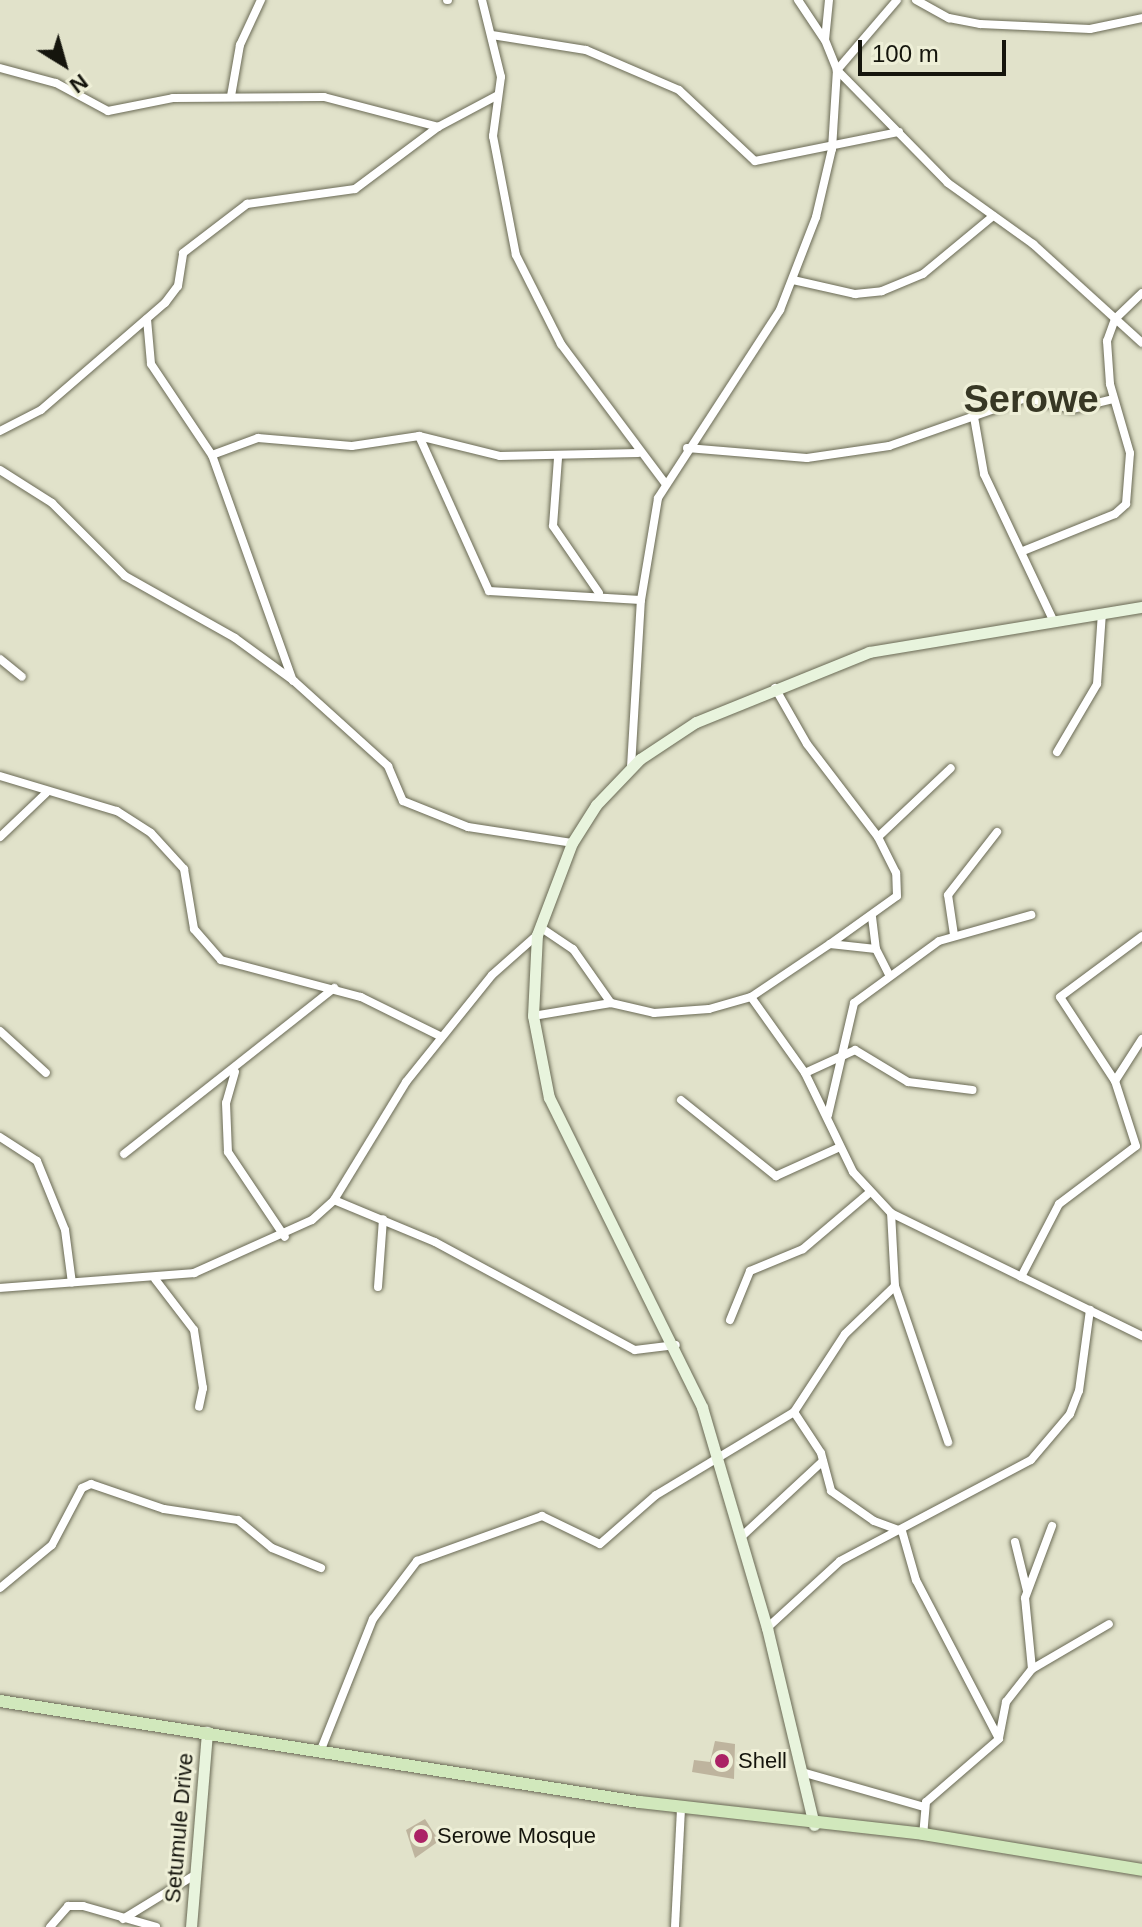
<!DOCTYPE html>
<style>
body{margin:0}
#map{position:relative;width:1142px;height:1927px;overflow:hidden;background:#e1e2ca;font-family:Arial,sans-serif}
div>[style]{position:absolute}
.building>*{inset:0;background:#beb49e}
.roads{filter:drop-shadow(0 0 2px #6a6a55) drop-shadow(0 0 2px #6a6a55)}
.street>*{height:8px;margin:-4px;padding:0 4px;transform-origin:4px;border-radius:4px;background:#fff}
.secondary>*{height:11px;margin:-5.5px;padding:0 5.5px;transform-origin:5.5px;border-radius:5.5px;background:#e8f4dd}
.primary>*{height:12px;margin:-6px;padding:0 6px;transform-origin:6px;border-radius:6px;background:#d1e8bc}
.dots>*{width:22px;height:22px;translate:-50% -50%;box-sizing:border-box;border:4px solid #eeefd7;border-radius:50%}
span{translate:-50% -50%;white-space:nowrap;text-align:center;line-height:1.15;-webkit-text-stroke:6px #eeefd7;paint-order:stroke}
.poi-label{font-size:22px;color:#15150d}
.left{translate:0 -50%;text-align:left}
.street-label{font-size:22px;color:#15150d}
.town-label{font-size:38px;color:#373724;font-weight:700}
.north{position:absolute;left:24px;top:24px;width:80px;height:80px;-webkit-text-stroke:6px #eeefd7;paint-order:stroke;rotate:143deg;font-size:22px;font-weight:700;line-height:32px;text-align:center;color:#15150d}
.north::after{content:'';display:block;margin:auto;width:28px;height:36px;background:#15150d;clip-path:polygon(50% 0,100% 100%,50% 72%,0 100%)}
.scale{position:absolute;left:858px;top:40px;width:148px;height:36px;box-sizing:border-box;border:4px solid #15150d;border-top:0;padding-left:10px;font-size:24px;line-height:28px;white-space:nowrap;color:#15150d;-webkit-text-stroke:6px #eeefd7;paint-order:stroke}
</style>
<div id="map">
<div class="building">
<i style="clip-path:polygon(715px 1741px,735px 1744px,734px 1779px,692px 1772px,694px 1760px,710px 1762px)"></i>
<i style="clip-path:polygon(425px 1819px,439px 1841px,415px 1858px,406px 1830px)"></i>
</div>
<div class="roads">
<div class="street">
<i style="left:447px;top:0;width:1px"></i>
<i style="left:482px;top:0;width:79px;rotate:76.1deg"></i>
<i style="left:501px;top:77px;width:60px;rotate:97.7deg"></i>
<i style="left:493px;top:136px;width:121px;rotate:79.1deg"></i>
<i style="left:516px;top:255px;width:100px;rotate:63.2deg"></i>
<i style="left:561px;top:344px;width:174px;rotate:53.2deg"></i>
<i style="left:798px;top:0;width:47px;rotate:56.3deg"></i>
<i style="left:829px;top:0;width:40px;rotate:95.7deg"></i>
<i style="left:825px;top:40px;width:32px;rotate:68deg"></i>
<i style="left:837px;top:70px;width:158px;rotate:45.5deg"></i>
<i style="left:948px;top:183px;width:105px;rotate:35.7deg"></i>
<i style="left:1033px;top:244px;width:147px;rotate:42.2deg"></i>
<i style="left:916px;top:0;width:38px;rotate:29deg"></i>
<i style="left:949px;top:18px;width:32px;rotate:11deg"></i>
<i style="left:980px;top:24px;width:110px;rotate:2.6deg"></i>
<i style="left:1090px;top:29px;width:53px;rotate:-11.9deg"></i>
<i style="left:492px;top:35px;width:95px;rotate:9.1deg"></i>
<i style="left:586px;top:50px;width:101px;rotate:23.3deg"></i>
<i style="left:679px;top:90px;width:104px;rotate:43.1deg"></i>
<i style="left:755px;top:161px;width:147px;rotate:-11.4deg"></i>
<i style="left:0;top:68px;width:58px;rotate:15deg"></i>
<i style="left:56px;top:83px;width:59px;rotate:28.3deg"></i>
<i style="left:108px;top:111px;width:66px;rotate:-11.3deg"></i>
<i style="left:173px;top:98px;width:151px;rotate:-0.4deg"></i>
<i style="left:324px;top:97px;width:118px;rotate:14.7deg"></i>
<i style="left:231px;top:96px;width:52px;rotate:-80deg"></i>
<i style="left:240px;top:45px;width:50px;rotate:-65deg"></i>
<i style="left:793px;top:280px;width:64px;rotate:12.7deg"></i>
<i style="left:855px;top:294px;width:27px;rotate:-6deg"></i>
<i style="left:882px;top:291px;width:44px;rotate:-22.5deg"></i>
<i style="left:923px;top:274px;width:91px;rotate:-39.6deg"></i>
<i style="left:147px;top:319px;width:45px;rotate:84.9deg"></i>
<i style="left:151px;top:364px;width:110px;rotate:56.2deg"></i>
<i style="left:212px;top:455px;width:240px;rotate:70.3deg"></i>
<i style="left:974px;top:417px;width:58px;rotate:80deg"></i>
<i style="left:984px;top:474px;width:161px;rotate:64.7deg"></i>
<i style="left:0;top:431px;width:46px;rotate:-27.1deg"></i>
<i style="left:41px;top:410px;width:164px;rotate:-40.8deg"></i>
<i style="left:165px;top:303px;width:21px;rotate:-53deg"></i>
<i style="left:178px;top:286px;width:33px;rotate:-81deg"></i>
<i style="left:183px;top:253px;width:81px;rotate:-37.4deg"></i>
<i style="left:247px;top:204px;width:109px;rotate:-7.9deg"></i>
<i style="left:355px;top:189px;width:104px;rotate:-36.8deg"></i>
<i style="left:438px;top:127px;width:66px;rotate:-28.1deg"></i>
<i style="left:419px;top:436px;width:170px;rotate:65.7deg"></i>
<i style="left:489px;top:591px;width:152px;rotate:3.4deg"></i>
<i style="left:687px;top:448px;width:120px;rotate:4.8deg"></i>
<i style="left:807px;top:458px;width:83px;rotate:-8.3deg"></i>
<i style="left:889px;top:446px;width:145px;rotate:-19.3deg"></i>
<i style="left:1026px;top:398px;width:47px;rotate:13.4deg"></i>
<i style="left:1072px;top:409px;width:42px;rotate:-13.7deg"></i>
<i style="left:212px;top:455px;width:49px;rotate:-20.3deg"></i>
<i style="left:258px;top:438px;width:94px;rotate:4.9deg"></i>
<i style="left:352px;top:446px;width:68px;rotate:-8.5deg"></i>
<i style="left:419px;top:436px;width:83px;rotate:13.9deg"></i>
<i style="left:500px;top:456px;width:138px;rotate:-1.2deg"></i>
<i style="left:558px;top:458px;width:68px;rotate:94.2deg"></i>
<i style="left:553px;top:526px;width:81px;rotate:55.5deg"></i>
<i style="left:0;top:470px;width:62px;rotate:32.4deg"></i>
<i style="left:52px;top:503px;width:103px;rotate:45deg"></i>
<i style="left:125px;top:576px;width:126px;rotate:29.4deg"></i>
<i style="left:235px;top:638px;width:73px;rotate:36.1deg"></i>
<i style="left:294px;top:681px;width:127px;rotate:42.1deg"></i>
<i style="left:388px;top:766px;width:38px;rotate:67deg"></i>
<i style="left:403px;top:801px;width:70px;rotate:21.8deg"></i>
<i style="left:468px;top:827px;width:105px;rotate:8.7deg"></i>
<i style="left:1023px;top:551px;width:99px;rotate:-21.9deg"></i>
<i style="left:1115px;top:514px;width:15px;rotate:-42deg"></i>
<i style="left:1126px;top:504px;width:51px;rotate:-85.5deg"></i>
<i style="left:1130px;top:453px;width:72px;rotate:-106.2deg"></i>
<i style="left:1110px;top:384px;width:43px;rotate:-94deg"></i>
<i style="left:1107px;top:341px;width:23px;rotate:-70deg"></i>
<i style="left:1115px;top:319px;width:37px;rotate:-44deg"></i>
<i style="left:0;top:659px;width:28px;rotate:39deg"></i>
<i style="left:775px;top:688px;width:64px;rotate:60.3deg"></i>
<i style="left:807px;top:744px;width:117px;rotate:52.6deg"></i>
<i style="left:1057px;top:752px;width:79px;rotate:-59.5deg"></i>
<i style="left:1097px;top:684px;width:71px;rotate:-86deg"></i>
<i style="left:631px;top:767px;width:167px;rotate:-86.6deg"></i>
<i style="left:641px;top:600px;width:103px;rotate:-80.5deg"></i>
<i style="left:658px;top:498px;width:224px;rotate:-57deg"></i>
<i style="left:780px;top:310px;width:100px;rotate:-68.8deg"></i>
<i style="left:816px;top:217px;width:70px;rotate:-76.8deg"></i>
<i style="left:832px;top:149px;width:79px;rotate:-86.4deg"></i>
<i style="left:837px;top:70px;width:92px;rotate:-49.4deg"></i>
<i style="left:0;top:776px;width:122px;rotate:16.7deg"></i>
<i style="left:117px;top:811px;width:40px;rotate:32.9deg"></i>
<i style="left:151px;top:833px;width:49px;rotate:47.5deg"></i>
<i style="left:184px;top:869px;width:61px;rotate:80.5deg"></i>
<i style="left:194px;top:929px;width:41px;rotate:48.9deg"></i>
<i style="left:221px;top:960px;width:145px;rotate:14.8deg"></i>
<i style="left:361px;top:997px;width:90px;rotate:26.3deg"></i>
<i style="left:0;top:837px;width:64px;rotate:-43.7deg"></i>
<i style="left:872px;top:917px;width:32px;rotate:83deg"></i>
<i style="left:876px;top:949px;width:28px;rotate:63deg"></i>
<i style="left:540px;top:927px;width:40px;rotate:34deg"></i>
<i style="left:573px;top:949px;width:66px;rotate:54.9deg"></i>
<i style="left:954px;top:935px;width:40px;rotate:-98.5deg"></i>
<i style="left:948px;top:895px;width:80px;rotate:-52.1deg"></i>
<i style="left:830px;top:944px;width:82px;rotate:-35.6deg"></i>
<i style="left:897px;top:896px;width:23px;rotate:-92deg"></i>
<i style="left:896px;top:873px;width:40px;rotate:-116.6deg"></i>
<i style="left:878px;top:837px;width:100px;rotate:-43.4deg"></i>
<i style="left:751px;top:997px;width:93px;rotate:54.6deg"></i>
<i style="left:805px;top:1073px;width:110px;rotate:64.1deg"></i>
<i style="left:853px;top:1172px;width:56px;rotate:47.2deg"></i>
<i style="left:891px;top:1213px;width:280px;rotate:26.1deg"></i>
<i style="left:533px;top:1016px;width:79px;rotate:-9.5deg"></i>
<i style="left:611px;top:1003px;width:44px;rotate:13.1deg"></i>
<i style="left:654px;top:1013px;width:55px;rotate:-4.2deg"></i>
<i style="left:709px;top:1009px;width:44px;rotate:-15.9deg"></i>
<i style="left:751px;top:997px;width:95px;rotate:-33.9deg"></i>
<i style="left:830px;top:944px;width:46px;rotate:6.2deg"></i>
<i style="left:0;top:1031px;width:62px;rotate:42.4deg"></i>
<i style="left:235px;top:1072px;width:32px;rotate:106deg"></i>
<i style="left:226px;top:1103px;width:49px;rotate:87.7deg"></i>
<i style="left:228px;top:1152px;width:102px;rotate:56.2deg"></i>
<i style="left:805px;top:1073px;width:55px;rotate:-24.7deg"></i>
<i style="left:855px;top:1050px;width:62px;rotate:31.1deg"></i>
<i style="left:908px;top:1082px;width:65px;rotate:7deg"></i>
<i style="left:1115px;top:1081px;width:50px;rotate:-57.3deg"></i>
<i style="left:681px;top:1100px;width:122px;rotate:38.7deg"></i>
<i style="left:776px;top:1176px;width:70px;rotate:-24.4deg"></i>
<i style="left:828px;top:1115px;width:115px;rotate:-76.9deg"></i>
<i style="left:854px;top:1003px;width:105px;rotate:-36.1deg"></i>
<i style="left:939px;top:941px;width:96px;rotate:-15.8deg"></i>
<i style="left:0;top:1137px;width:44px;rotate:33deg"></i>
<i style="left:37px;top:1161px;width:74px;rotate:67.9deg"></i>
<i style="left:65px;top:1230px;width:53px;rotate:82.5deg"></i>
<i style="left:124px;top:1154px;width:268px;rotate:-38.3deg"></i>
<i style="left:334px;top:1200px;width:109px;rotate:22.6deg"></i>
<i style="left:435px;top:1242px;width:227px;rotate:28.4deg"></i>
<i style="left:635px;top:1350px;width:41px;rotate:-7deg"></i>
<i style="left:1021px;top:1277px;width:82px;rotate:-62.5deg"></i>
<i style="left:1059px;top:1204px;width:96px;rotate:-37deg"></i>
<i style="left:1136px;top:1146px;width:68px;rotate:-107.9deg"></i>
<i style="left:1115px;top:1081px;width:100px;rotate:-123.2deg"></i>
<i style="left:1060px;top:997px;width:102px;rotate:-36.6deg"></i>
<i style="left:155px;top:1279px;width:64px;rotate:52.6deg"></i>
<i style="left:194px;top:1330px;width:59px;rotate:81.2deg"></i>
<i style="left:203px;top:1388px;width:19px;rotate:102deg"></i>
<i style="left:895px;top:1286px;width:165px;rotate:71.2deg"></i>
<i style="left:378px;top:1287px;width:68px;rotate:-85.8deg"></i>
<i style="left:0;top:1288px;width:195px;rotate:-4.4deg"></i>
<i style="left:194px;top:1273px;width:129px;rotate:-24.2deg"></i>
<i style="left:312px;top:1220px;width:30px;rotate:-42deg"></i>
<i style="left:334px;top:1200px;width:138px;rotate:-58.6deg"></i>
<i style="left:406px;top:1082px;width:137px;rotate:-51.2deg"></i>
<i style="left:492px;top:975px;width:60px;rotate:-41.6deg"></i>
<i style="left:730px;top:1320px;width:53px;rotate:-67.8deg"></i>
<i style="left:750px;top:1271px;width:57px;rotate:-22.5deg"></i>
<i style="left:803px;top:1249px;width:87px;rotate:-40.3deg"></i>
<i style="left:794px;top:1412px;width:49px;rotate:56.6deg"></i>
<i style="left:821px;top:1453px;width:39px;rotate:75deg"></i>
<i style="left:831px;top:1491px;width:52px;rotate:34.9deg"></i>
<i style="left:874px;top:1521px;width:29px;rotate:20deg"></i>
<i style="left:902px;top:1531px;width:51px;rotate:74.1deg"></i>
<i style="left:916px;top:1580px;width:179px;rotate:62.4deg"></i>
<i style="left:999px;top:1739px;width:96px;rotate:139.2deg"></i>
<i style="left:926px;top:1802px;width:32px;rotate:95deg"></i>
<i style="left:740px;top:1538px;width:113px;rotate:-42.9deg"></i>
<i style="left:1015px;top:1542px;width:50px;rotate:76.2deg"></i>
<i style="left:0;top:1588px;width:67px;rotate:-39.6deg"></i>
<i style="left:52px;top:1545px;width:64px;rotate:-62.2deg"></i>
<i style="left:82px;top:1488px;width:10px;rotate:-24deg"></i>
<i style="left:91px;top:1484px;width:77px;rotate:18.9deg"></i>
<i style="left:164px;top:1509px;width:75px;rotate:8.5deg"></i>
<i style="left:238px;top:1520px;width:44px;rotate:39.5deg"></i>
<i style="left:272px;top:1548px;width:53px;rotate:22.2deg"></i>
<i style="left:767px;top:1628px;width:99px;rotate:-42.5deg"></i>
<i style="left:840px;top:1561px;width:216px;rotate:-27.9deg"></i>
<i style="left:1031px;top:1460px;width:60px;rotate:-49.7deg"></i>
<i style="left:1070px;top:1414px;width:25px;rotate:-69deg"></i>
<i style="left:1079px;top:1391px;width:82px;rotate:-82.3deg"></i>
<i style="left:1032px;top:1669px;width:89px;rotate:-30.3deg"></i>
<i style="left:999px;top:1738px;width:37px;rotate:-79deg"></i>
<i style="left:1006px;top:1702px;width:42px;rotate:-51.8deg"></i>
<i style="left:1032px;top:1669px;width:71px;rotate:-95.6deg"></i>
<i style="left:1025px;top:1598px;width:77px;rotate:-69.4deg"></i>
<i style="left:322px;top:1747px;width:138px;rotate:-68.3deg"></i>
<i style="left:373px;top:1619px;width:73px;rotate:-52.8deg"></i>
<i style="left:417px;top:1561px;width:133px;rotate:-19.8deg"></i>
<i style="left:542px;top:1516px;width:64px;rotate:25.8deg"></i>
<i style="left:600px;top:1544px;width:74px;rotate:-41.2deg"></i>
<i style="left:656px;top:1495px;width:161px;rotate:-31deg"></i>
<i style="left:794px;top:1412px;width:93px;rotate:-56.8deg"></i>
<i style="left:845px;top:1334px;width:69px;rotate:-43.8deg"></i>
<i style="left:895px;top:1286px;width:73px;rotate:-93.1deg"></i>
<i style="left:805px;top:1773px;width:124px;rotate:15.9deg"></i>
<i style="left:123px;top:1919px;width:82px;rotate:-31.6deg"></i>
<i style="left:50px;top:1927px;width:28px;rotate:-49deg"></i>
<i style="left:68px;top:1906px;width:15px"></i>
<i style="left:83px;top:1906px;width:76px;rotate:16deg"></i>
<i style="left:675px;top:1927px;width:120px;rotate:-87.1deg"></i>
</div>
<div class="secondary">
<i style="left:814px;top:1825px;width:203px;rotate:-103.4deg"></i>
<i style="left:767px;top:1628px;width:230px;rotate:-106.4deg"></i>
<i style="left:702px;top:1407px;width:345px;rotate:-116.3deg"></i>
<i style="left:549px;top:1098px;width:84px;rotate:-101deg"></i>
<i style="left:533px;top:1016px;width:81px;rotate:-87.2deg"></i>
<i style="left:537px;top:935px;width:98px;rotate:-69.2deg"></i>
<i style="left:572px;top:843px;width:45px;rotate:-57.7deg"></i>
<i style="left:596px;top:805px;width:64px;rotate:-46.3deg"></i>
<i style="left:640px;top:759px;width:67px;rotate:-33.5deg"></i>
<i style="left:696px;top:722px;width:187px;rotate:-22deg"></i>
<i style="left:869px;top:652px;width:277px;rotate:-9.4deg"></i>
<i style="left:191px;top:1927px;width:196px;rotate:-85.3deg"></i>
</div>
<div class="primary">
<i style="left:0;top:1701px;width:647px;rotate:8.98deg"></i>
<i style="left:639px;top:1802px;width:286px;rotate:6.4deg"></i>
<i style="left:923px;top:1834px;width:222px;rotate:9.3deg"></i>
</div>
</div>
<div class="dots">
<i style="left:722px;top:1761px;background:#ab2265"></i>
<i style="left:421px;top:1836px;background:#ab2265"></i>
</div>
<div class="poi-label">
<span class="left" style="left:738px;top:1761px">Shell</span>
<span class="left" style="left:437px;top:1836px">Serowe Mosque</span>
</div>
<div class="street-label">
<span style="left:179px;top:1828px;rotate:-85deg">Setumule Drive</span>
</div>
<div class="town-label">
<span style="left:1031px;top:400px">Serowe</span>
</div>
<div class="north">N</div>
<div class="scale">100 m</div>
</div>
